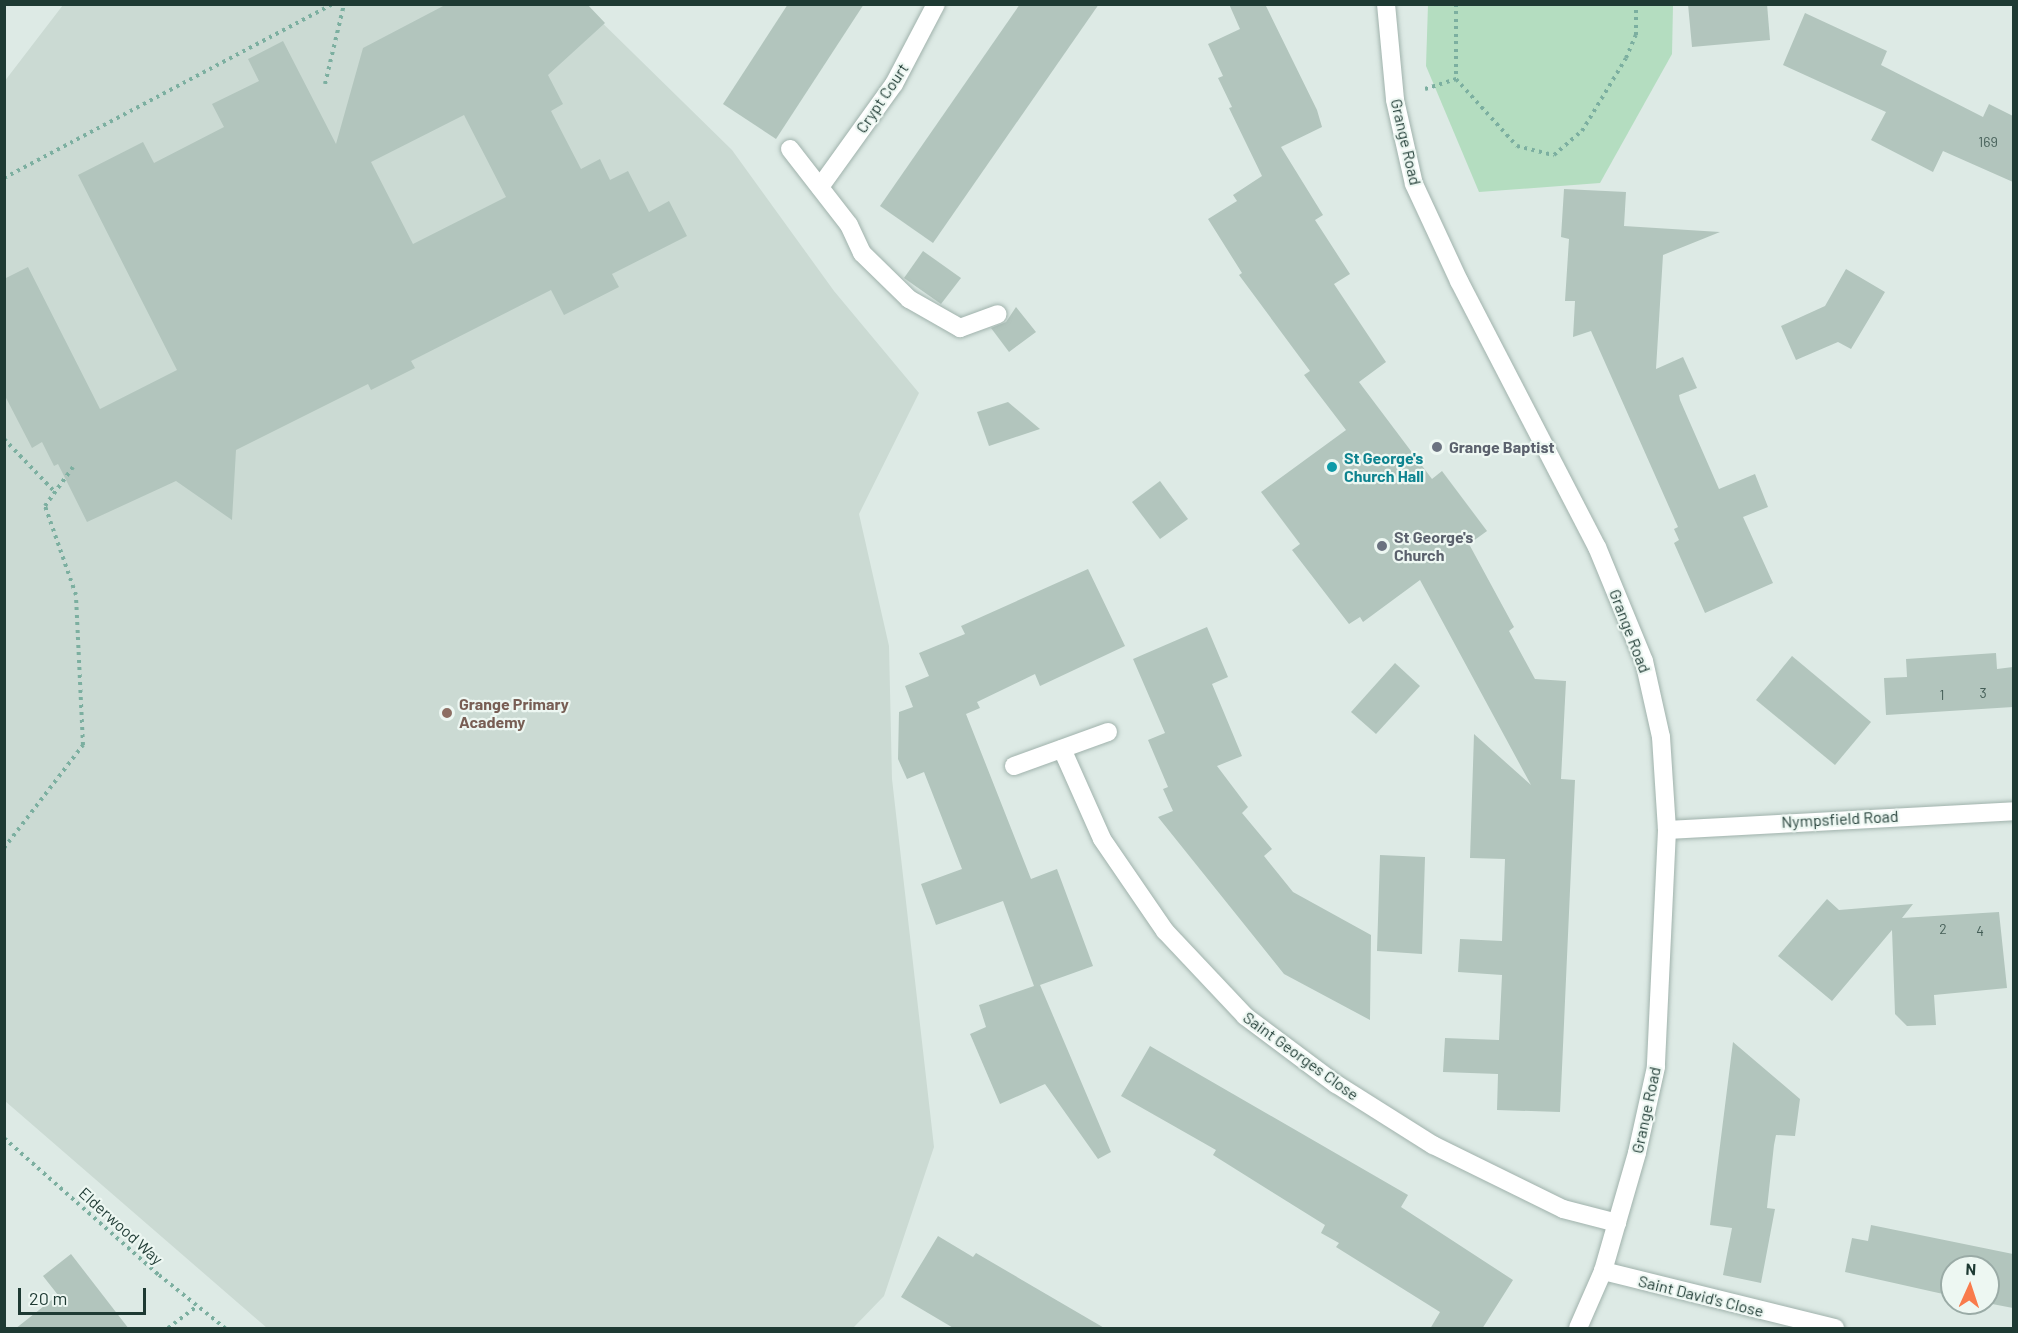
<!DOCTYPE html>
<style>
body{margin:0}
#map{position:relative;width:2018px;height:1333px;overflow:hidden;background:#ddeae5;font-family:Barlow,sans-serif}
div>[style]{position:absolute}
.built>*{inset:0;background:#cbdad3}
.green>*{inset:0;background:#b4ddc0}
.building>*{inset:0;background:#b2c5bd}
.path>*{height:4px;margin-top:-2px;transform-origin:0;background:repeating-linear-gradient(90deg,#7cafa0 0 3px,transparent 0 7.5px)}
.roads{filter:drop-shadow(0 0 2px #a0b2ac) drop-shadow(0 0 2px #a0b2ac)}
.service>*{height:18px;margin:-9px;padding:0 9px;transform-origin:9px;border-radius:9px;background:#fff}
.minor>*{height:18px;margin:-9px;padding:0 9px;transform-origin:9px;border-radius:9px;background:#fff}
.dots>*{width:16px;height:16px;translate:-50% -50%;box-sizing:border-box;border:3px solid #edf7f2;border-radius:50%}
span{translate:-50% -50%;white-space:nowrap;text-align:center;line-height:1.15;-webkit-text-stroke:4.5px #edf7f2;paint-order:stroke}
.number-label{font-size:14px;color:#435d56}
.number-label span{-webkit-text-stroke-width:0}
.street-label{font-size:16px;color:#1e3a33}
.worship-label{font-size:16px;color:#5b616d;font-weight:700}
.left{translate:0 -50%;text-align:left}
.culture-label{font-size:16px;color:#0d838f;font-weight:700}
.education-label{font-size:16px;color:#785e54;font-weight:700}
.frame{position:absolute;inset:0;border:6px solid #1e3a33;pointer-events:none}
.north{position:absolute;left:1940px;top:1255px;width:60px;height:60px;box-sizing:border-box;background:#edf7f2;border:2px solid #9aaba6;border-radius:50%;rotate:3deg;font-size:16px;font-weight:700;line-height:24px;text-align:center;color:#1e3a33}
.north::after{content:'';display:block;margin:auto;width:21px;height:27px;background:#f97b4c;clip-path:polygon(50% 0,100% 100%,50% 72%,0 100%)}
.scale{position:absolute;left:18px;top:1288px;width:128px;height:27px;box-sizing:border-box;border:3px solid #1e3a33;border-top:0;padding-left:8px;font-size:18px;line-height:21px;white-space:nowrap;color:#1e3a33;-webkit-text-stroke:4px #edf7f2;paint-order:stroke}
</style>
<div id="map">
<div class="built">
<i style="clip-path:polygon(63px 5px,584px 5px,732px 150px,834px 291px,919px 393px,859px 514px,889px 646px,892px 779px,934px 1147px,884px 1296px,853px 1328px,267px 1328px,5px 1101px,4px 82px)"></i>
</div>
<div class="green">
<i style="clip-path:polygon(1428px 5px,1673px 5px,1672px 54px,1600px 183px,1479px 192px,1426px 66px)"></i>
</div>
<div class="building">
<i style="clip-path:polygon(evenodd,447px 4px,587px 4px,605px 23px,548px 75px,563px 104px,551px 111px,581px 169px,600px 159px,610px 180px,628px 171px,649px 212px,669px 201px,687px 236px,612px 274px,619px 287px,564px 315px,551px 290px,411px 361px,415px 368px,371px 390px,368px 384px,236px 450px,232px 520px,176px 481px,87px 522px,58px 464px,54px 466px,42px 442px,32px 448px,4px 394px,4px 279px,28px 267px,100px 409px,177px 370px,78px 175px,143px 142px,154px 163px,224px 127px,212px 104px,259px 81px,248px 59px,283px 41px,336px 144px,363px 48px,447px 4px,464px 115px,506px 197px,413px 244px,371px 162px,464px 115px)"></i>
<i style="clip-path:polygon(788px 4px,864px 4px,776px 139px,723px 104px)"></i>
<i style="clip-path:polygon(1020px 4px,1099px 4px,933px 243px,880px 206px)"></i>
<i style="clip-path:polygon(1229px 4px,1265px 4px,1317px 110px,1322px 127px,1281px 147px,1323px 215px,1315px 220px,1350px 274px,1334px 284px,1386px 362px,1359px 382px,1432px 479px,1442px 471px,1487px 531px,1469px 544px,1514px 627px,1509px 631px,1535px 679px,1566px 681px,1561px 779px,1575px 780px,1560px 1112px,1497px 1110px,1498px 1074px,1443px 1072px,1445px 1038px,1499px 1040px,1502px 975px,1458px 972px,1460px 939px,1502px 941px,1505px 859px,1470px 858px,1474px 734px,1531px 785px,1420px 580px,1363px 622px,1360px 617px,1349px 624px,1292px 550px,1300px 544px,1261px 492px,1346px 430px,1304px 375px,1310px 371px,1239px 275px,1242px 273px,1208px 219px,1237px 201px,1233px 195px,1262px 176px,1229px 108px,1232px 107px,1218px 78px,1223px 76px,1208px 44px,1240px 29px)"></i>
<i style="clip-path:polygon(1688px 4px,1767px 4px,1770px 40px,1692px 47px)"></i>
<i style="clip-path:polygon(1805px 13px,1887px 51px,1881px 65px,1983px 117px,1989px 104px,2013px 116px,2013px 182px,1943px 151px,1933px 172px,1871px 140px,1886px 112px,1783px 65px)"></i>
<i style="clip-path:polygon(1564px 189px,1626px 192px,1624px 226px,1720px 232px,1663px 255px,1656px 369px,1683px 357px,1697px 388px,1679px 395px,1680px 400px,1719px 489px,1755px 474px,1768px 507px,1743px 517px,1773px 583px,1705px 613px,1674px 543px,1679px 540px,1674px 529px,1678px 527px,1591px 331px,1573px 337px,1575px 301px,1565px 301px,1569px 239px,1561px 237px)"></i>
<i style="clip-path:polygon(923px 251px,961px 278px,941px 304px,904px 278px)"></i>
<i style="clip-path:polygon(1846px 269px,1885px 292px,1851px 349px,1838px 342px,1796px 360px,1781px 326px,1825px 306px)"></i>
<i style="clip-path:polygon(1016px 307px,1036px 332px,1009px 352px,991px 328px,1006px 322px)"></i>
<i style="clip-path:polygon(1008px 402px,1040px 429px,989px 446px,977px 412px)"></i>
<i style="clip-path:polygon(1160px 481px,1188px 519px,1160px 539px,1132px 502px)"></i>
<i style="clip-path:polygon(1088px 569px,1125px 646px,1040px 686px,1035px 674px,977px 702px,980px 708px,966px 714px,1031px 879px,1057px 869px,1093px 966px,1040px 985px,1111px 1152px,1098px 1159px,1045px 1084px,1000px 1104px,970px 1034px,986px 1027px,979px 1005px,1034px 986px,1003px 901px,936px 925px,921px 884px,962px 869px,924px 772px,907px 779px,898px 759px,899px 712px,913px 707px,905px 686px,929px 676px,919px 653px,965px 634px,961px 626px)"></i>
<i style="clip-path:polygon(1207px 627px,1228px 677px,1212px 684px,1242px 756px,1217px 766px,1248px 807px,1242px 813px,1272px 849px,1264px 856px,1293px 892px,1371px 935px,1370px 1020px,1284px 974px,1158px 817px,1173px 811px,1163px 789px,1168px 787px,1148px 740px,1165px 733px,1133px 659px)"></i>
<i style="clip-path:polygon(1996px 653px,1997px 669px,2013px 667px,2013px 707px,1886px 715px,1884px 678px,1907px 677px,1906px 659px)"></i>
<i style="clip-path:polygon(1792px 656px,1871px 722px,1835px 765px,1756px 700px)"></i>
<i style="clip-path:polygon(1395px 663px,1420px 686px,1376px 734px,1351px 712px)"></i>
<i style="clip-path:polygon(1380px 855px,1425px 857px,1422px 954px,1377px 951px)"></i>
<i style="clip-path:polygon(1827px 899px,1839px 910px,1913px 904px,1902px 918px,1999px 912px,2007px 988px,1934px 995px,1936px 1025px,1907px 1026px,1895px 1014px,1892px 930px,1832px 1001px,1778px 956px)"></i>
<i style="clip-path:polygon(1733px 1042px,1800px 1099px,1795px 1136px,1776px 1135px,1774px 1145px,1767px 1208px,1775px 1209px,1761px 1283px,1723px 1275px,1732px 1228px,1710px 1225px)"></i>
<i style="clip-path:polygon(1150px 1046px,1408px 1195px,1401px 1207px,1513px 1280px,1482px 1329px,1430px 1329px,1440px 1312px,1336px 1247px,1339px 1243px,1321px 1233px,1325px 1225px,1213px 1155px,1216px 1150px,1121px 1096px)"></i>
<i style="clip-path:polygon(1871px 1225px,2013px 1254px,2013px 1308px,1987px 1303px,1988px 1267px,1952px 1267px,1952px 1296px,1845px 1272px,1852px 1238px,1868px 1241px)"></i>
<i style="clip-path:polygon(938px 1236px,973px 1257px,976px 1253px,1106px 1329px,955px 1329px,901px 1297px)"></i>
<i style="clip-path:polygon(71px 1254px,129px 1329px,15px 1329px,58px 1295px,43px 1276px)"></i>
</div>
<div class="path">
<i style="left:1456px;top:4px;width:75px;rotate:90deg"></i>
<i style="left:1456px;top:79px;width:91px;rotate:47.7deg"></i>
<i style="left:1517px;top:146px;width:38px;rotate:14deg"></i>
<i style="left:1554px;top:155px;width:37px;rotate:-41deg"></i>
<i style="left:1582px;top:131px;width:85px;rotate:-58.9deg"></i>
<i style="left:1626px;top:58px;width:25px;rotate:-67deg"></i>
<i style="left:1636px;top:35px;width:31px;rotate:-90deg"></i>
<i style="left:325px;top:84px;width:82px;rotate:-76.6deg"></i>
<i style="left:1425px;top:89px;width:33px;rotate:-18deg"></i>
<i style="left:4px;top:178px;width:371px;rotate:-27.9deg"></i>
<i style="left:4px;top:439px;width:74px;rotate:46.1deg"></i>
<i style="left:4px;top:848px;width:130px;rotate:-52.5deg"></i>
<i style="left:83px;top:745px;width:150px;rotate:-92.7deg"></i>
<i style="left:76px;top:595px;width:94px;rotate:-109.2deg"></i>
<i style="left:45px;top:506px;width:48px;rotate:-54.3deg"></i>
<i style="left:4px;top:1138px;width:207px;rotate:41.5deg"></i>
<i style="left:159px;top:1275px;width:85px;rotate:38.8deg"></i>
<i style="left:168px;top:1328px;width:36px;rotate:-37deg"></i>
</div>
<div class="roads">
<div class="service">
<i style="left:849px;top:225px;width:31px;rotate:65deg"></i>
<i style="left:862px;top:253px;width:66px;rotate:44.4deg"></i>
<i style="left:909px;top:299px;width:59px;rotate:29.6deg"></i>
<i style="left:960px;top:328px;width:40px;rotate:-20.2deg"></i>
</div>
<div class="minor">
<i style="left:1386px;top:4px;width:96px;rotate:84.6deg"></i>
<i style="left:1395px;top:100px;width:86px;rotate:77.3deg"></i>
<i style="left:1414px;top:184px;width:107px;rotate:65.1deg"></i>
<i style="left:1459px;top:281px;width:300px;rotate:62.6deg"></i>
<i style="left:1597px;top:547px;width:123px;rotate:67.6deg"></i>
<i style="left:1644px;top:661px;width:78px;rotate:77.4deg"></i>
<i style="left:1661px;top:737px;width:93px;rotate:86.3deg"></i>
<i style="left:1667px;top:830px;width:237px;rotate:92.7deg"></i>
<i style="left:1656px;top:1067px;width:88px;rotate:102.5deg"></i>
<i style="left:1637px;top:1153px;width:123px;rotate:106.1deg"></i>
<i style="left:1603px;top:1271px;width:62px;rotate:113.7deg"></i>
<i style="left:790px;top:149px;width:96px;rotate:52.2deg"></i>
<i style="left:820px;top:187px;width:127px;rotate:-54.3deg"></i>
<i style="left:894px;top:84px;width:90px;rotate:-62.3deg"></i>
<i style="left:1062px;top:749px;width:98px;rotate:66deg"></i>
<i style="left:1102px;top:839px;width:112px;rotate:55.6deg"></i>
<i style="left:1165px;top:931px;width:117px;rotate:46.7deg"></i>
<i style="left:1245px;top:1016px;width:114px;rotate:36.8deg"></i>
<i style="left:1336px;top:1084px;width:115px;rotate:32.2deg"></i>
<i style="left:1433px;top:1145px;width:145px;rotate:26.2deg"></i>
<i style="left:1563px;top:1209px;width:56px;rotate:14.5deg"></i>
<i style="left:1014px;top:766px;width:100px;rotate:-19.9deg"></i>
<i style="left:1667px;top:830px;width:348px;rotate:-3.1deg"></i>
<i style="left:1603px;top:1271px;width:239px;rotate:13.8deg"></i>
</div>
</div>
<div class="dots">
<i style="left:1437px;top:447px;background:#6b7280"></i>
<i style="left:1332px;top:467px;background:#0f9aa8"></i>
<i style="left:1382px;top:546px;background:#6b7280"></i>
<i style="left:447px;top:713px;background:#8d6e63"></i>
</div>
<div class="number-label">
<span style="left:1988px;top:142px">169</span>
<span style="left:1983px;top:693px">3</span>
<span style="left:1942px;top:695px">1</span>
<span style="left:1943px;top:929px">2</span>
<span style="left:1980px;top:931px">4</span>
</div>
<div class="street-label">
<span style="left:882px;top:98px;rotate:-56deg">Crypt Court</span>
<span style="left:1406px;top:142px;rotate:77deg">Grange Road</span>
<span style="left:1630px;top:631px;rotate:69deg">Grange Road</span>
<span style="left:1840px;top:819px;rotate:-3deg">Nympsfield Road</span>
<span style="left:1301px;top:1056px;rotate:36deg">Saint Georges Close</span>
<span style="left:1646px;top:1110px;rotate:-78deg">Grange Road</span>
<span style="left:121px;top:1226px;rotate:42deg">Elderwood Way</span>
<span style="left:1701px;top:1296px;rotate:14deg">Saint David's Close</span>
</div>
<div class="worship-label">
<span class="left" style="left:1449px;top:447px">Grange Baptist</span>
<span class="left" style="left:1394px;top:546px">St George's<br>Church</span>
</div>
<div class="culture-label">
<span class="left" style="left:1344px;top:467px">St George's<br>Church Hall</span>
</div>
<div class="education-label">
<span class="left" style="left:459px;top:713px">Grange Primary<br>Academy</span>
</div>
<div class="frame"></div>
<div class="north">N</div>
<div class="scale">20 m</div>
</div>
